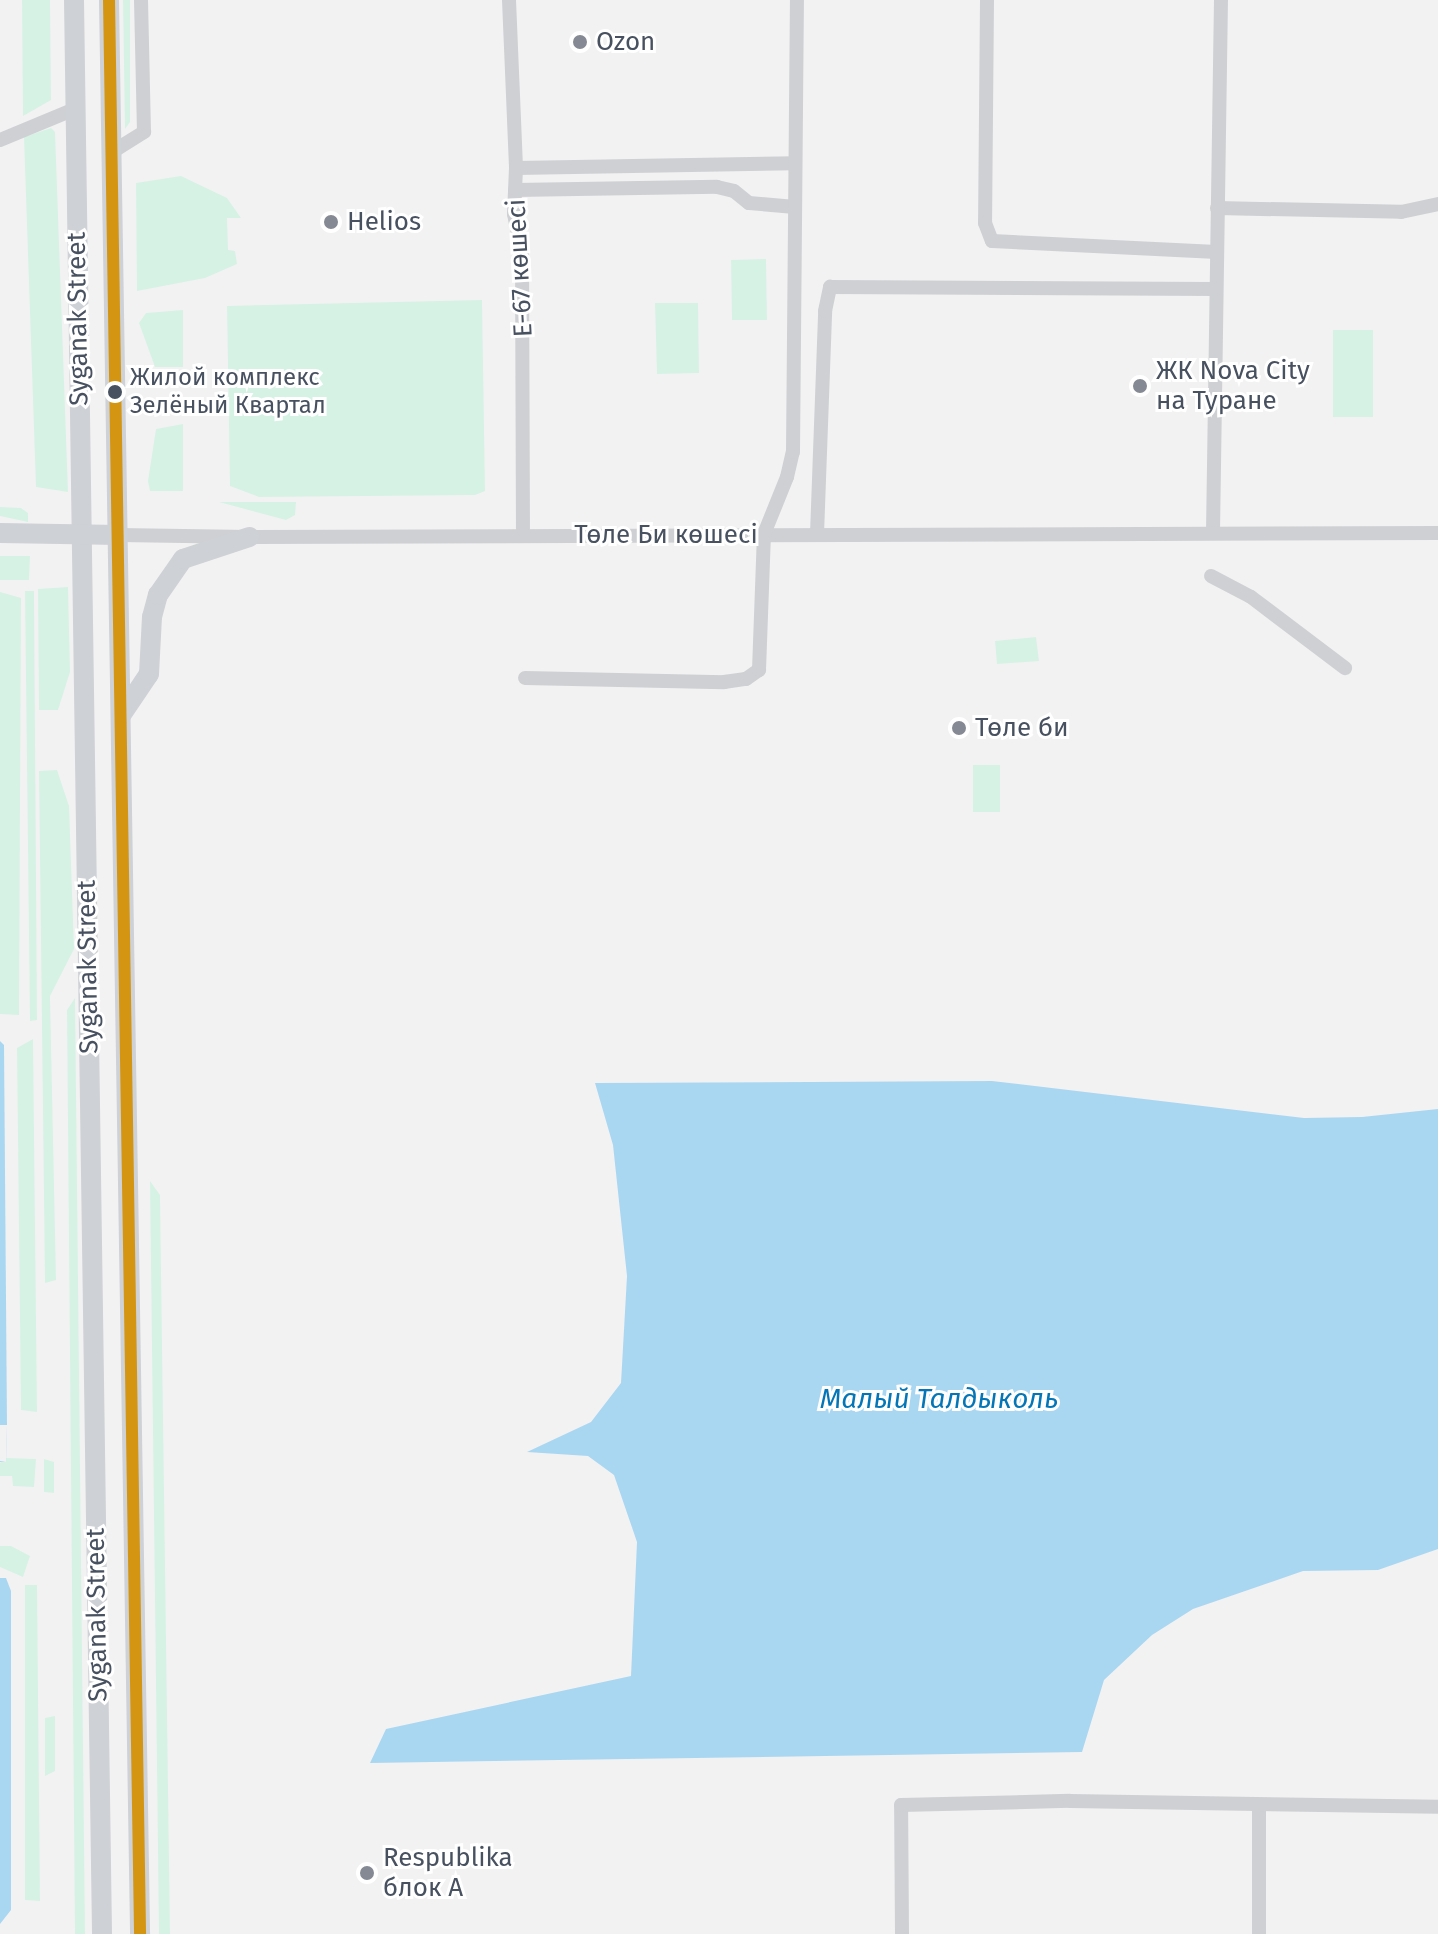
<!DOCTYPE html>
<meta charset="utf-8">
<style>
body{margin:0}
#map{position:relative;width:1438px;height:1934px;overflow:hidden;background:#f3f2f2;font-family:"Fira Sans",sans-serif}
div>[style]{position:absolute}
.green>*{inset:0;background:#d6f2e5}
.water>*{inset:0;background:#a9d7f2}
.pier>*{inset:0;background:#f3f2f2}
.street>*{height:14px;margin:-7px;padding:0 7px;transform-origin:7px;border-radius:7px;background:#ced0d3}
.secondary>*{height:20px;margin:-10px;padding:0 10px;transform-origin:10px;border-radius:10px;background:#ced1d5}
.bus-1>*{height:12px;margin:-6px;padding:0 6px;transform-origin:6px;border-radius:6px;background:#d49513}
.dots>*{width:22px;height:22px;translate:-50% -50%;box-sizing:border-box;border:4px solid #fff;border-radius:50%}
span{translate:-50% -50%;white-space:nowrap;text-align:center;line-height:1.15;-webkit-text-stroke:6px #fff;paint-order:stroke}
.bus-label{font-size:24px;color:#485160}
.left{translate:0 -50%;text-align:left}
.poi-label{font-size:26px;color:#485160}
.street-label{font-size:26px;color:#485160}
.water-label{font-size:28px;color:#0476b7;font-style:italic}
</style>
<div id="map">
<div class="green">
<i style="clip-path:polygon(22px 0,50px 0,51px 100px,23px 116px)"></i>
<i style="clip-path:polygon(123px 0,130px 0,130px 122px,125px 129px)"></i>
<i style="clip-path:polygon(51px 128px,55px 132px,68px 492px,36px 487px,24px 137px)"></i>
<i style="clip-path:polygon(181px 176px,227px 198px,241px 218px,227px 218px,228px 250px,235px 251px,237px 264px,205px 278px,137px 291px,136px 183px)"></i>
<i style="clip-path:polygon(766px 259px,767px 320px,732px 320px,731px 260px)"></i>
<i style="clip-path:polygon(482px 300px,485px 491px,475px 495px,259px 497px,230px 486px,227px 306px)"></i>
<i style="clip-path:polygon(655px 303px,698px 303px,699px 373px,657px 374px)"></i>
<i style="clip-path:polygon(183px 310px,183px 367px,155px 367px,139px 323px,146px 313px)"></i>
<i style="clip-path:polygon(1333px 330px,1373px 330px,1373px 417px,1333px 417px)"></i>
<i style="clip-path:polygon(183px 424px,183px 491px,150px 491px,148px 481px,156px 429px)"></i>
<i style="clip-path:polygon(219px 502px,296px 502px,295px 515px,286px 520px)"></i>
<i style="clip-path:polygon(0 507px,21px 508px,28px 513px,28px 522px,0 516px)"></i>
<i style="clip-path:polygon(0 556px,30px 556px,29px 580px,0 580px)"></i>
<i style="clip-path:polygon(68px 587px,70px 672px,58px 710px,39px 710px,38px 589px)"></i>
<i style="clip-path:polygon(25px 591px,34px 591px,37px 1020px,30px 1021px)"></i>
<i style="clip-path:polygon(0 592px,21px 598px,19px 1015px,0 1014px)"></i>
<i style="clip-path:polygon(1036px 637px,1039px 661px,997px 664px,995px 641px)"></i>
<i style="clip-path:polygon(973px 765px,1000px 765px,1000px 812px,973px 812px)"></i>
<i style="clip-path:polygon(57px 770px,69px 806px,74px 949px,50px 996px,56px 1280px,45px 1283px,39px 771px)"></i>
<i style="clip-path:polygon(75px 998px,85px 1934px,75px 1934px,67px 1010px)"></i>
<i style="clip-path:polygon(33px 1039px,37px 1412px,21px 1410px,17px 1048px)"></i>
<i style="clip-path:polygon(150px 1181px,160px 1195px,170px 1934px,159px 1934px)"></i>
<i style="clip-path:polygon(6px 1458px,36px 1459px,34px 1487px,13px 1486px,12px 1476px,0 1476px,0 1463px)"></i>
<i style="clip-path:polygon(44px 1459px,54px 1462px,54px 1493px,44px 1492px)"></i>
<i style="clip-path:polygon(0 1546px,11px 1546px,30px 1556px,23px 1577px,0 1567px)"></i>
<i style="clip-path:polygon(25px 1585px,37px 1585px,40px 1901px,25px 1900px)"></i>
<i style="clip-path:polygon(55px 1716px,55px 1771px,45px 1776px,45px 1718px)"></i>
</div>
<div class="water">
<i style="clip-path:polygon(0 1041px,4px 1045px,7px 1425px,6px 1462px,0 1462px)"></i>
<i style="clip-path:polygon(992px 1081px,1304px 1118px,1362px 1117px,1438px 1109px,1438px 1549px,1378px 1570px,1303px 1571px,1193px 1609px,1152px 1635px,1104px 1680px,1082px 1752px,370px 1763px,386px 1729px,631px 1676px,637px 1542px,614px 1475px,588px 1456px,527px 1452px,591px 1422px,621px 1383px,627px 1276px,613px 1145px,595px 1083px)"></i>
<i style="clip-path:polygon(0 1578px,6px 1578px,11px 1591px,11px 1910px,0 1924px)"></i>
</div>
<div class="pier">
<i style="clip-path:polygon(0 1425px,7px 1425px,6px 1462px,0 1461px)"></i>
</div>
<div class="street">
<i style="left:509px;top:0;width:168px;rotate:87.6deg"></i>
<i style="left:516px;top:168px;width:46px;rotate:92.5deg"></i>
<i style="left:514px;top:214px;width:41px;rotate:78.7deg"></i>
<i style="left:522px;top:254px;width:282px;rotate:89.8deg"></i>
<i style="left:987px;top:0;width:223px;rotate:90.5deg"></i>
<i style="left:985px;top:223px;width:19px;rotate:69deg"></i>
<i style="left:992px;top:241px;width:225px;rotate:2.8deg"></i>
<i style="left:0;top:140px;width:81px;rotate:-22.5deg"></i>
<i style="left:112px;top:152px;width:38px;rotate:-32deg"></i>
<i style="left:144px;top:132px;width:132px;rotate:-91.3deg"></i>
<i style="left:516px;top:168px;width:279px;rotate:-1deg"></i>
<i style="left:515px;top:190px;width:202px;rotate:-0.9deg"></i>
<i style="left:717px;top:187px;width:17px;rotate:13deg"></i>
<i style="left:734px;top:191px;width:19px;rotate:39deg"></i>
<i style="left:749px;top:203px;width:46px;rotate:5deg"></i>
<i style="left:1217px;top:208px;width:184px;rotate:1.2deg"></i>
<i style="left:1401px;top:212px;width:38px;rotate:-12deg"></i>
<i style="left:1213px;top:532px;width:532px;rotate:-89.14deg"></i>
<i style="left:817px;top:534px;width:223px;rotate:-87.9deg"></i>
<i style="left:825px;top:311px;width:25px;rotate:-78deg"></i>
<i style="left:830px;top:287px;width:386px;rotate:0.3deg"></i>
<i style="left:119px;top:535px;width:130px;rotate:0.9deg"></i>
<i style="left:249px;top:537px;width:1189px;rotate:-0.19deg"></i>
<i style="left:1211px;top:576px;width:45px;rotate:27.7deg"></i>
<i style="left:1251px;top:597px;width:118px;rotate:37.1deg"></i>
<i style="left:525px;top:678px;width:199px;rotate:1.2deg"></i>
<i style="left:724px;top:682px;width:22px;rotate:-8deg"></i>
<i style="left:746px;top:679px;width:16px;rotate:-35deg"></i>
<i style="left:759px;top:670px;width:136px;rotate:-87.9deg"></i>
<i style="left:764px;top:534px;width:61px;rotate:-68deg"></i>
<i style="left:787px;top:477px;width:26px;rotate:-77deg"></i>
<i style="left:793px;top:452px;width:452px;rotate:-89.5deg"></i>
<i style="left:1259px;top:1805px;width:129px;rotate:90deg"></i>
<i style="left:902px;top:1934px;width:129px;rotate:-90.4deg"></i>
<i style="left:901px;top:1805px;width:169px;rotate:-1.4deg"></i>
<i style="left:1070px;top:1801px;width:368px;rotate:0.9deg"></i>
</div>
<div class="secondary">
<i style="left:74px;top:0;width:1934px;rotate:89.17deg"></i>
<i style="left:109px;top:0;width:1934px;rotate:89.08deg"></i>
<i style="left:0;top:533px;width:119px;rotate:1deg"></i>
<i style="left:122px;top:714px;width:48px;rotate:-56deg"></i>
<i style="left:149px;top:674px;width:57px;rotate:-87deg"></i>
<i style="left:152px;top:617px;width:23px;rotate:-75deg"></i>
<i style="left:158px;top:595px;width:44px;rotate:-55.2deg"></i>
<i style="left:183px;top:559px;width:70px;rotate:-18.4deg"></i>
</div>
<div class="bus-1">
<i style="left:109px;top:0;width:1934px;rotate:89.08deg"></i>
</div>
<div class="dots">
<i style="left:580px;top:42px;background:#848993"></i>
<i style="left:331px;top:222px;background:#848993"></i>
<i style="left:1140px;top:386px;background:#848993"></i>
<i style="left:115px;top:392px;background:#485160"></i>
<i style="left:959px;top:728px;background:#848993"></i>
<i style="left:367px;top:1873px;background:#848993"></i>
</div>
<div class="bus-label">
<span class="left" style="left:130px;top:392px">Жилой комплекс<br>Зелёный Квартал</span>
</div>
<div class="poi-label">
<span class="left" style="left:596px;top:42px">Ozon</span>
<span class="left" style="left:347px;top:222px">Helios</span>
<span class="left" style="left:1156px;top:386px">ЖК Nova City<br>на Туране</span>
<span class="left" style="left:975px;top:728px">Төле би</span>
<span class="left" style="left:383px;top:1873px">Respublika<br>блок А</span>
</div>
<div class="street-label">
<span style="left:520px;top:268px;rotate:-93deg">Е-67 көшесі</span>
<span style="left:78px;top:319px;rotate:-91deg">Syganak Street</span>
<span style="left:666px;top:535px">Төле Би көшесі</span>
<span style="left:88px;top:967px;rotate:-91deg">Syganak Street</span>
<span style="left:97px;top:1615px;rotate:-91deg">Syganak Street</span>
</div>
<div class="water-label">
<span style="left:939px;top:1399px">Малый Талдыколь</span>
</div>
</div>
